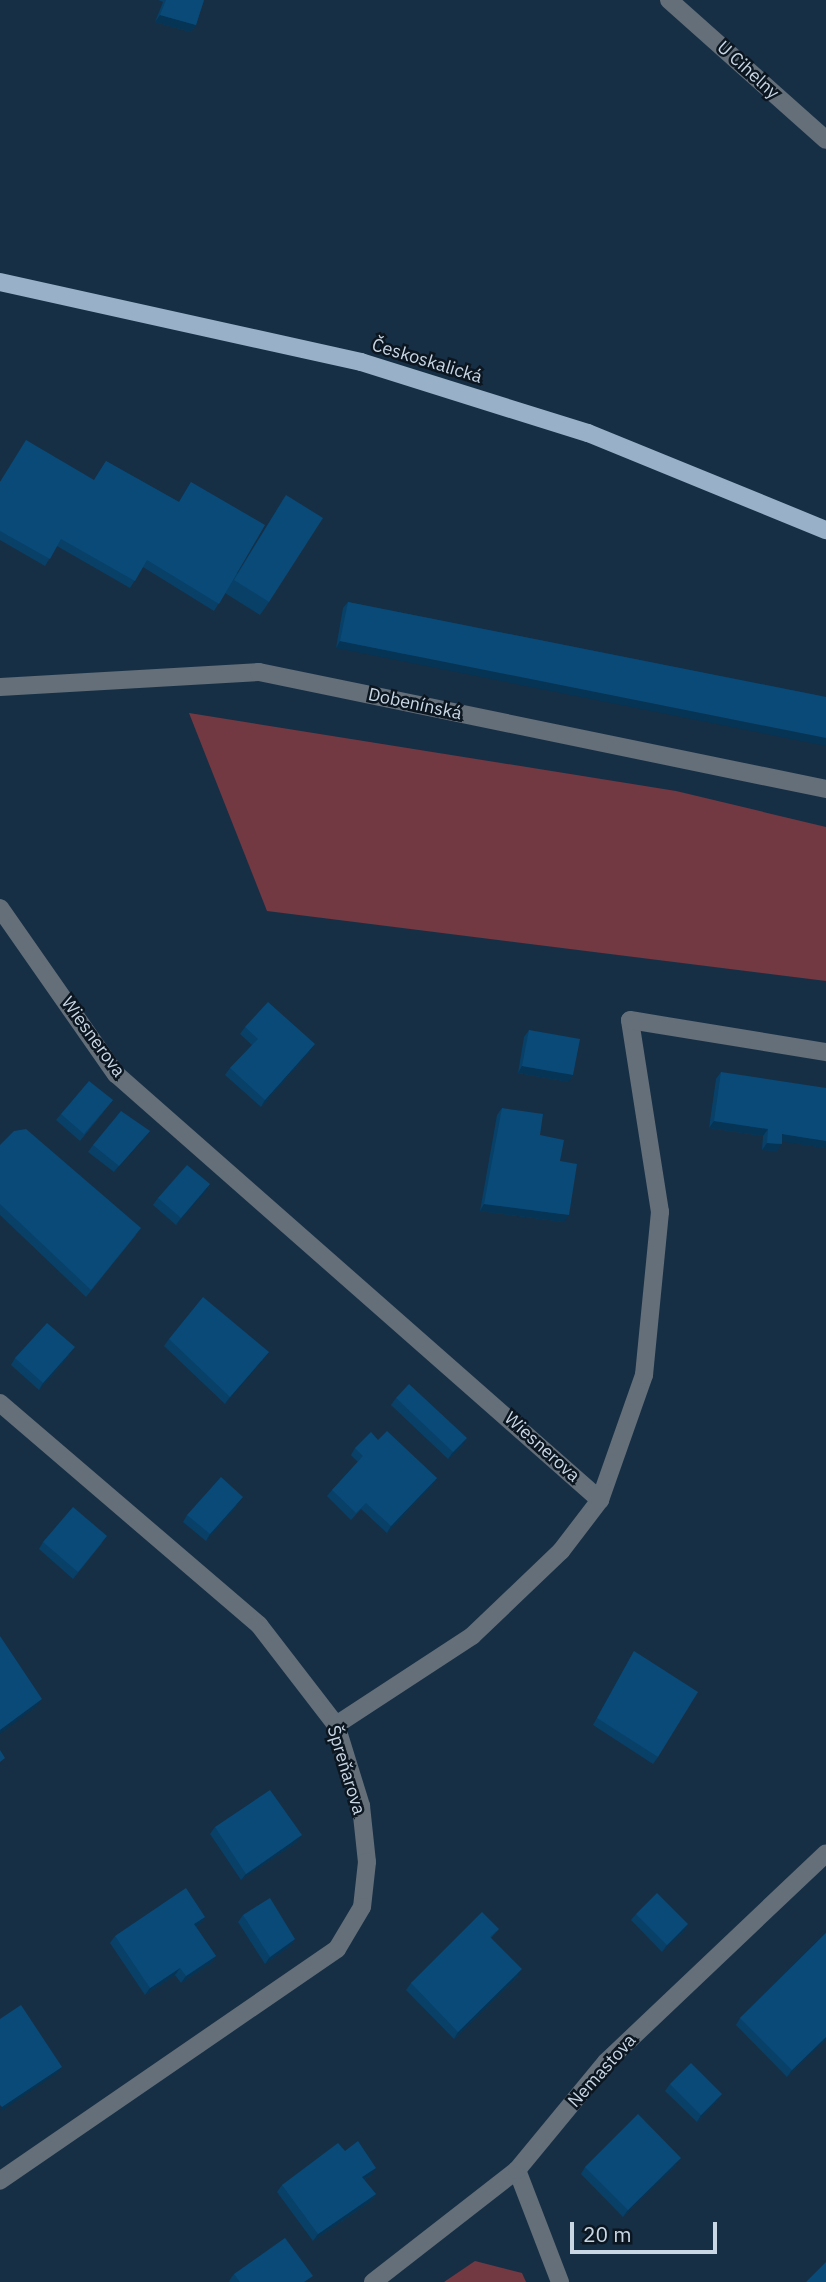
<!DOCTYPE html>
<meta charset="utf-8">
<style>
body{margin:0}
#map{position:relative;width:826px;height:2282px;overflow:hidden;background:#172f44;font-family:"IBM Plex Sans",sans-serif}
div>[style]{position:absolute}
.green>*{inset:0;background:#723943}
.minor>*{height:18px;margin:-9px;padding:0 9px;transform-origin:9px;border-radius:9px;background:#646f7a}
.major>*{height:18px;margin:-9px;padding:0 9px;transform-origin:9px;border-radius:9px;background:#99b1c8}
.wall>*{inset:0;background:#084068}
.shaded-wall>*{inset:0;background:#063455}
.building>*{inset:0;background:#094a79}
span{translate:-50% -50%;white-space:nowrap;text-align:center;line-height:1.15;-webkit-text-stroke:5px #0c1620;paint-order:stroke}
.street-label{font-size:18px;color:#c9d7e5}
.scale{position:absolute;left:570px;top:2222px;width:147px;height:32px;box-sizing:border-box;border:4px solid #c9d7e5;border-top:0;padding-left:9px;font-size:21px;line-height:24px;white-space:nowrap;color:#c9d7e5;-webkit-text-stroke:5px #0c1620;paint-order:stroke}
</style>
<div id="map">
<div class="green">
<i style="clip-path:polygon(189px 713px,676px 791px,826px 827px,826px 981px,267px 911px)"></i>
<i style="clip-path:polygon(475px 2261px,522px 2273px,526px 2282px,444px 2282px)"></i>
</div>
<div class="minor">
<i style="left:669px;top:0;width:210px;rotate:41.7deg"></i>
<i style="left:0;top:687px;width:259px;rotate:-3.3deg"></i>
<i style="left:259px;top:672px;width:579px;rotate:11.66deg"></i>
<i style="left:0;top:908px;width:203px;rotate:55.1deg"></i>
<i style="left:116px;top:1074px;width:645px;rotate:41.35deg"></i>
<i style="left:0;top:1403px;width:341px;rotate:40.6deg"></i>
<i style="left:259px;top:1625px;width:126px;rotate:52.4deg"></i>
<i style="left:336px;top:1725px;width:85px;rotate:72.8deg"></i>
<i style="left:361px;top:1806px;width:56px;rotate:83.9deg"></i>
<i style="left:367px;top:1862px;width:45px;rotate:96.3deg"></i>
<i style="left:362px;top:1907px;width:49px;rotate:120.8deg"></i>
<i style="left:337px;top:1949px;width:409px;rotate:145.5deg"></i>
<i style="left:336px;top:1725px;width:163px;rotate:-33.2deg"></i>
<i style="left:472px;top:1636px;width:123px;rotate:-43.7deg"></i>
<i style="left:561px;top:1551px;width:64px;rotate:-52.6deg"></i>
<i style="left:600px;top:1500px;width:133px;rotate:-70.6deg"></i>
<i style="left:644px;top:1375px;width:164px;rotate:-84.4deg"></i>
<i style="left:660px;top:1212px;width:194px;rotate:-98.9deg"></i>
<i style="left:630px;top:1020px;width:199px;rotate:9.3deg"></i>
<i style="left:517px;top:2170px;width:120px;rotate:69deg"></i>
<i style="left:373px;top:2282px;width:182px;rotate:-37.9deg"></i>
<i style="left:517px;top:2170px;width:140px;rotate:-50.5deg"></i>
<i style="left:606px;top:2062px;width:303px;rotate:-43.5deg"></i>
</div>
<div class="major">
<i style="left:0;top:282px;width:370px;rotate:12.5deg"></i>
<i style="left:361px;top:362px;width:238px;rotate:17.4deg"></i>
<i style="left:588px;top:433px;width:257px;rotate:22.2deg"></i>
</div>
<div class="wall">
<i style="clip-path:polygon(158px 0,204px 0,196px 25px,191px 32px,155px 22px,163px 2px)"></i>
<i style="clip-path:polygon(106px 461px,179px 502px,191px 482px,237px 574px,286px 495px,269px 602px,260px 615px,225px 593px,214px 611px,143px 567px,130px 588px,57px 546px,45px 566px,0 540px,0 481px,94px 480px)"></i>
<i style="clip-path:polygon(348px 602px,826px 697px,336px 648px,343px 608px)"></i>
<i style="clip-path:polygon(245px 1027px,310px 1051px,261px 1107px,225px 1075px,230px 1068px,252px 1045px,240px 1034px)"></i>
<i style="clip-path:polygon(529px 1030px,569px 1082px,518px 1073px,524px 1037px)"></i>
<i style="clip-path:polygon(721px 1072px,825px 1148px,782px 1141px,777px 1151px,762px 1150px,763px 1136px,709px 1128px,716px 1079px)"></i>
<i style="clip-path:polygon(113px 1100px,80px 1141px,56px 1120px,61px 1114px)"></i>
<i style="clip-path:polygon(502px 1108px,540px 1135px,564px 1222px,480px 1211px,497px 1115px)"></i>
<i style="clip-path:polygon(150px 1131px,114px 1172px,88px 1152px,93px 1145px)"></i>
<i style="clip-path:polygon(0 1145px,136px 1235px,86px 1297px,0 1215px)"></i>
<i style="clip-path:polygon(210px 1184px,176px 1225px,153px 1205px,158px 1198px)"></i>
<i style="clip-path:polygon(169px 1339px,269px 1352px,225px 1404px,164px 1346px)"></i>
<i style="clip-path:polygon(70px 1354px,39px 1390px,11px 1365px,15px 1358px)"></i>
<i style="clip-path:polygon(396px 1398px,463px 1445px,448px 1459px,391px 1405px)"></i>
<i style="clip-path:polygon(378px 1440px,437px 1478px,432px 1485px,387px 1533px,361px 1509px,351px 1520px,327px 1496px,332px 1490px,358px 1462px,351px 1455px,355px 1448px)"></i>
<i style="clip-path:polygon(238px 1504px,206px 1541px,183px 1522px,187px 1515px)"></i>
<i style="clip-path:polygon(43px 1542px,102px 1543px,73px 1579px,39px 1549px)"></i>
<i style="clip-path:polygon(634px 1651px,658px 1757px,653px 1764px,593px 1725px)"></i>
<i style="clip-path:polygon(215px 1827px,297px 1842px,241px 1880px,210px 1834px)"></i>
<i style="clip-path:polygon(636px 1914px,684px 1931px,662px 1952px,631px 1920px)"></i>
<i style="clip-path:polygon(243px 1915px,295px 1939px,290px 1946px,265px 1964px,238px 1922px)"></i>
<i style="clip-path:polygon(205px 1917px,200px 1924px,196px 1927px,216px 1956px,211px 1963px,181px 1983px,175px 1975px,145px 1995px,110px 1943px,115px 1936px)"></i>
<i style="clip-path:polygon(499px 1929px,491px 1938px,518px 1976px,454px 2039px,406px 1990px,411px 1983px)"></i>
<i style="clip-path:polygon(826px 1933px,826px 2039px,787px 2077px,736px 2025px,740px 2018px)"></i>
<i style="clip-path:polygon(670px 2084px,717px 2101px,697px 2122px,665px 2091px)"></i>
<i style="clip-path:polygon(345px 2151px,371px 2175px,364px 2180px,376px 2194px,371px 2201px,313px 2241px,277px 2192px,282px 2185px)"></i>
<i style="clip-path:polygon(676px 2165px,623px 2217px,581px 2174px,585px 2167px)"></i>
<i style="clip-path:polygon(234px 2274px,308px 2282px,230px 2282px,229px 2281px)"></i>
</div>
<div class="shaded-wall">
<i style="clip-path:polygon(160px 15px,196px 25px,191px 32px,155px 22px)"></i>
<i style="clip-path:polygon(340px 641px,826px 738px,826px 746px,336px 648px)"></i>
<i style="clip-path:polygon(315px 1044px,310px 1051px,261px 1107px,265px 1100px)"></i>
<i style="clip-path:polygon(522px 1066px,573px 1075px,569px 1082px,518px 1073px)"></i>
<i style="clip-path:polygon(714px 1121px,768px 1129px,763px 1136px,709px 1128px)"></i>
<i style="clip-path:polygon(150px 1131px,145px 1138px,114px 1172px,119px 1166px)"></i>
<i style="clip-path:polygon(782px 1134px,826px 1141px,826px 1146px,825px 1148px,778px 1141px)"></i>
<i style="clip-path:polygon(767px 1143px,782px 1144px,777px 1151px,762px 1150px)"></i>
<i style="clip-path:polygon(210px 1184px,206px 1191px,176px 1225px,181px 1218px)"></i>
<i style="clip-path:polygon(484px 1204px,569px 1215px,564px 1222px,480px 1211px)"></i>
<i style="clip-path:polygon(75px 1347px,70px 1354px,39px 1390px,43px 1383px)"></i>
<i style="clip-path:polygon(269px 1352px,264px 1359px,225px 1404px,230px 1397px)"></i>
<i style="clip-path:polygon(467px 1438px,463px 1445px,448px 1459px,453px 1452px)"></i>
<i style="clip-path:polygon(437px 1478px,432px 1485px,387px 1533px,391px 1526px)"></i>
<i style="clip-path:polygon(243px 1497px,238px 1504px,206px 1541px,210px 1534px)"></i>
<i style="clip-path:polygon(42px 1699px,37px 1706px,0 1734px,0 1730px)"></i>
<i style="clip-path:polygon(302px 1835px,297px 1842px,241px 1880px,246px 1874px)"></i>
<i style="clip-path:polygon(205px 1917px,200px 1924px,189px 1931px,194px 1924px)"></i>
<i style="clip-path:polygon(688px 1924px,684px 1931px,662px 1952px,667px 1945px)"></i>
<i style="clip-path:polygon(295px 1939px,290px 1946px,265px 1964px,270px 1957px)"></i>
<i style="clip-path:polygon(216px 1956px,211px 1963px,181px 1983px,186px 1976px)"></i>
<i style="clip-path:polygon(180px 1968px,175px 1975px,145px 1995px,150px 1988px)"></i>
<i style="clip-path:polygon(522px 1969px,518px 1976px,454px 2039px,458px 2032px)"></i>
<i style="clip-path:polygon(826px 2037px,826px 2039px,787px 2077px,792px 2070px)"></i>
<i style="clip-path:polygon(62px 2067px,57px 2073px,0 2112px,2px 2107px)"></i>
<i style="clip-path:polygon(722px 2094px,717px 2101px,697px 2122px,701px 2115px)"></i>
<i style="clip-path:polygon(681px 2158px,676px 2165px,623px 2217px,628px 2210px)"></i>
<i style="clip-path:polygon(376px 2168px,371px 2175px,357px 2184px,362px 2177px)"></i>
<i style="clip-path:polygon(376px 2194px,371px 2201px,313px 2241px,318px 2234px)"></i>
</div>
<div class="building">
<i style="clip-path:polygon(166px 0,204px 0,196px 25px,160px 15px)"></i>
<i style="clip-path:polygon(26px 440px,94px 480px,106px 461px,179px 502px,191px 482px,265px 525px,219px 604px,147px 560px,135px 581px,61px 539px,50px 559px,0 531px,0 482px)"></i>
<i style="clip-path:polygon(286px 495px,323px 518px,269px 602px,234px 580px)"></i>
<i style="clip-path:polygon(348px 602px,826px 697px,826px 738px,340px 641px)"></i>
<i style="clip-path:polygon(268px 1002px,315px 1044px,265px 1100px,230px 1068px,258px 1039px,245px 1027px)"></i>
<i style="clip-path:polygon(529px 1030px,580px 1039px,573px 1075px,522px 1066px)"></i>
<i style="clip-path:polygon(721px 1072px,826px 1088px,826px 1141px,782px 1134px,782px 1144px,767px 1143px,768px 1129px,714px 1121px)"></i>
<i style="clip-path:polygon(89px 1081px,113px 1100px,84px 1134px,61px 1114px)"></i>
<i style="clip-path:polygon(502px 1108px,543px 1114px,540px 1135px,564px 1140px,560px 1161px,577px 1164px,569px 1215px,484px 1204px)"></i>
<i style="clip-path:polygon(121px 1111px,150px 1131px,119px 1166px,93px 1145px)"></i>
<i style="clip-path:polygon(26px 1129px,141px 1228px,91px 1290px,0 1204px,0 1145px,14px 1131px)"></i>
<i style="clip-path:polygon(187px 1165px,210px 1184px,181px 1218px,158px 1198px)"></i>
<i style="clip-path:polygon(203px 1297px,269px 1352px,230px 1397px,169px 1339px)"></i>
<i style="clip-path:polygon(47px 1323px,75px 1347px,43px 1383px,15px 1358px)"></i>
<i style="clip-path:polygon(409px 1384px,467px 1438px,453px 1452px,396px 1398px)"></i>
<i style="clip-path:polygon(387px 1431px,437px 1478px,391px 1526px,366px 1503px,356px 1513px,332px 1490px,363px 1456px,355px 1448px,371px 1432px,378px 1440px)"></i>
<i style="clip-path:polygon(221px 1477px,243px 1497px,210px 1534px,187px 1515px)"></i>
<i style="clip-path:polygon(73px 1507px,107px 1536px,78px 1572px,43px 1542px)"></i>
<i style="clip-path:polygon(0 1636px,42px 1699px,0 1730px)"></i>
<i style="clip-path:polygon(634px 1651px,698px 1692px,658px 1757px,597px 1718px)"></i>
<i style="clip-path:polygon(0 1750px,5px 1758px,0 1762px)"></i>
<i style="clip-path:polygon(270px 1790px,302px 1835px,246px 1874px,215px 1827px)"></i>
<i style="clip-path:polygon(186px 1888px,205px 1917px,194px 1924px,216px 1956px,186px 1976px,180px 1968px,150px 1988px,115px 1936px)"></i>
<i style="clip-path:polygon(657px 1893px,688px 1924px,667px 1945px,636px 1914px)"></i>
<i style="clip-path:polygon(270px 1898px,295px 1939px,270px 1957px,243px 1915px)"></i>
<i style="clip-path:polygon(482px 1912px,499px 1929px,490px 1937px,522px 1969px,458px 2032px,411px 1983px)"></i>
<i style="clip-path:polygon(826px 1933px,826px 2037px,792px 2070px,740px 2018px)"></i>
<i style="clip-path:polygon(21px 2005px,62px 2067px,2px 2107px,0 2105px,0 2019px)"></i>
<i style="clip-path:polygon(691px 2063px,722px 2094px,701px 2115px,670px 2084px)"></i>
<i style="clip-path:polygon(638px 2114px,681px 2158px,628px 2210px,585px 2167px)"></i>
<i style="clip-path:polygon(358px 2141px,376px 2168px,362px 2177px,376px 2194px,318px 2234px,282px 2185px,338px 2143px,345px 2151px)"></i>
<i style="clip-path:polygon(285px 2238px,313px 2276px,304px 2282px,240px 2282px,234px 2274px)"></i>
<i style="clip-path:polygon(826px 2262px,826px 2282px,806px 2282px)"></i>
</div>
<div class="street-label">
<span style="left:748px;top:70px;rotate:42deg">U Cihelny</span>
<span style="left:427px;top:361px;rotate:17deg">Českoskalická</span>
<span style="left:415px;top:704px;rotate:12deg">Dobenínská</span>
<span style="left:93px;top:1037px;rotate:54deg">Wiesnerova</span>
<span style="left:542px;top:1447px;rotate:42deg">Wiesnerova</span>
<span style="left:346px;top:1770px;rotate:73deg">Špreňarova</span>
<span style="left:602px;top:2071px;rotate:-48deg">Nemastova</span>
</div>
<div class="scale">20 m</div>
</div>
